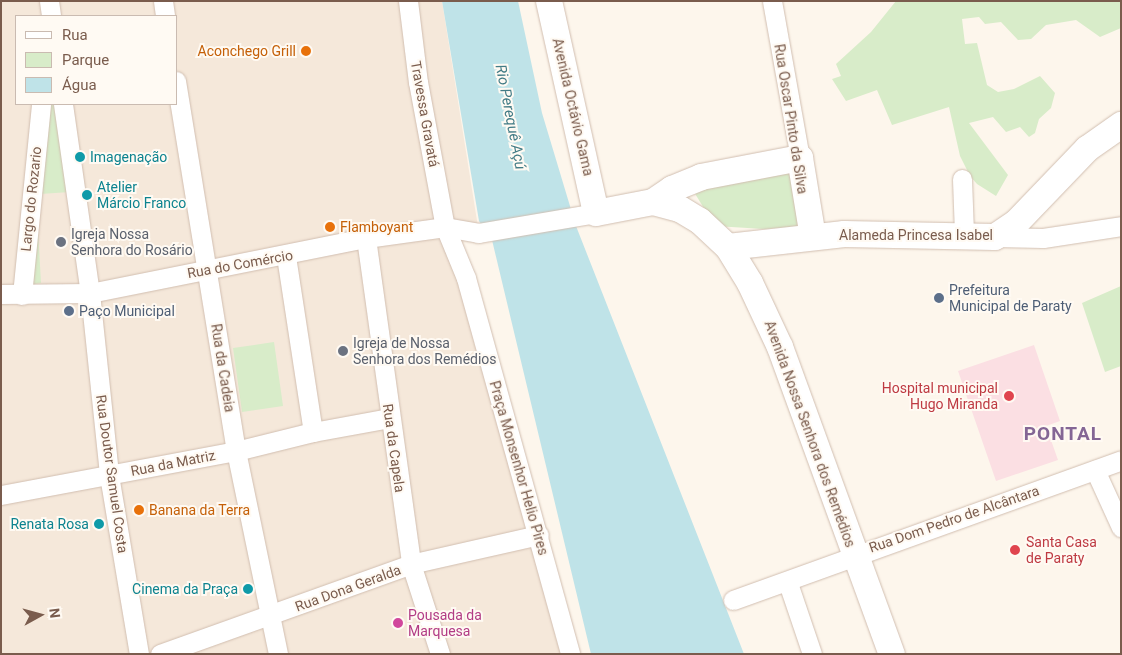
<!DOCTYPE html>
<meta charset="utf-8">
<style>
body{margin:0}
#map{position:relative;width:1122px;height:655px;overflow:hidden;background:#fdf6ec;font-family:Roboto,sans-serif}
div>[style]{position:absolute}
.residential>*{inset:0;background:#f5e8da}
.medical>*{inset:0;background:#fbdfe3}
.green>*{inset:0;background:#d8ecc9}
.water>*{inset:0;background:#bfe3e8}
.roads{filter:drop-shadow(0 0 1px #d1beb0) drop-shadow(0 0 1px #d1beb0)}
.street>*{height:19px;margin:-9.5px;padding:0 9.5px;transform-origin:9.5px;border-radius:9.5px;background:#fff}
.secondary>*{height:26px;margin:-13px;padding:0 13px;transform-origin:13px;border-radius:13px;background:#fff}
.dots>*{width:14px;height:14px;translate:-50% -50%;box-sizing:border-box;border:2px solid #fffaf3;border-radius:50%}
span{translate:-50% -50%;white-space:nowrap;text-align:center;line-height:1.15;-webkit-text-stroke:4px #fffaf3;paint-order:stroke}
.food-label{font-size:14px;color:#c56008}
.right{translate:-100% -50%;text-align:right}
.left{translate:0 -50%;text-align:left}
.street-label{font-size:14px;color:#7a5c4d}
.culture-label{font-size:14px;color:#0d838f}
.worship-label{font-size:14px;color:#5b616d}
.service-label{font-size:14px;color:#4e5e75}
.health-label{font-size:14px;color:#be3a42}
.hotel-label{font-size:14px;color:#b23c85}
.water-label{font-size:15px;color:#437c86;font-style:italic}
.district-label{font-size:19px;color:#846695;font-weight:700;letter-spacing:1px}
.frame{position:absolute;inset:0;border:2px solid #7a5c4d;pointer-events:none}
.legend{position:absolute;left:15px;top:15px;width:162px;height:90px;box-sizing:border-box;background:#fffaf3;border:1px solid #cabbb1;margin:0;padding:6px 9px;list-style:none;font-size:15px;color:#7a5c4d}
.legend li{display:flex;align-items:center;gap:10px;height:25px}
.legend b{width:25px;border:1px solid #cabbb1}
.north{position:absolute;left:15px;top:590px;width:50px;height:50px;-webkit-text-stroke:4px #fffaf3;paint-order:stroke;rotate:83deg;font-size:14px;font-weight:700;line-height:20px;text-align:center;color:#7a5c4d}
.north::after{content:'';display:block;margin:auto;width:18px;height:22px;background:#7a5c4d;clip-path:polygon(50% 0,100% 100%,50% 72%,0 100%)}
</style>
<div id="map">
<div class="residential">
<i style="clip-path:polygon(evenodd,1px 1px,442px 1px,478px 227px,452px 230px,568px 654px,1px 654px,1px 1px,16px 16px,176px 16px,176px 104px,16px 104px,16px 16px)"></i>
</div>
<div class="medical">
<i style="clip-path:polygon(1034px 345px,1060px 421px,1046px 426px,1058px 460px,996px 481px,958px 371px)"></i>
</div>
<div class="green">
<i style="clip-path:polygon(896px 1px,1121px 1px,1121px 28px,1100px 37px,1076px 20px,1046px 25px,1031px 39px,1018px 40px,1001px 22px,985px 24px,979px 17px,962px 19px,965px 44px,977px 43px,987px 85px,998px 92px,1014px 89px,1040px 76px,1055px 93px,1051px 108px,1039px 119px,1035px 133px,1029px 137px,1020px 127px,1006px 132px,993px 117px,969px 123px,1008px 175px,996px 196px,977px 184px,970px 176px,960px 156px,949px 107px,892px 125px,877px 90px,846px 101px,832px 79px,841px 76px,836px 64px,871px 32px)"></i>
<i style="clip-path:polygon(51px 104px,58px 104px,70px 192px,40px 194px)"></i>
<i style="clip-path:polygon(789px 167px,807px 227px,765px 229px,715px 226px,689px 184px)"></i>
<i style="clip-path:polygon(38px 228px,41px 283px,29px 285px,33px 229px)"></i>
<i style="clip-path:polygon(1121px 286px,1121px 366px,1105px 372px,1082px 303px)"></i>
<i style="clip-path:polygon(274px 342px,283px 406px,242px 412px,233px 348px)"></i>
</div>
<div class="water">
<i style="clip-path:polygon(442px 1px,518px 1px,542px 113px,576px 226px,744px 654px,591px 654px,492px 240px,479px 221px)"></i>
</div>
<div class="roads">
<div class="street">
<i style="left:49px;top:1px;width:15px;rotate:82deg"></i>
<i style="left:163px;top:1px;width:15px;rotate:82deg"></i>
<i style="left:408px;top:1px;width:82px;rotate:83deg"></i>
<i style="left:418px;top:82px;width:147px;rotate:79.5deg"></i>
<i style="left:445px;top:227px;width:55px;rotate:67.6deg"></i>
<i style="left:466px;top:278px;width:390px;rotate:74.5deg"></i>
<i style="left:772px;top:1px;width:159px;rotate:79.9deg"></i>
<i style="left:176px;top:81px;width:375px;rotate:80.8deg"></i>
<i style="left:236px;top:451px;width:207px;rotate:78.3deg"></i>
<i style="left:63px;top:104px;width:191px;rotate:81.9deg"></i>
<i style="left:90px;top:293px;width:183px;rotate:84deg"></i>
<i style="left:109px;top:475px;width:181px;rotate:80.5deg"></i>
<i style="left:962px;top:179px;width:55px;rotate:87.9deg"></i>
<i style="left:995px;top:237px;width:48px;rotate:1.2deg"></i>
<i style="left:1043px;top:238px;width:79px;rotate:-8.7deg"></i>
<i style="left:366px;top:238px;width:329px;rotate:82.1deg"></i>
<i style="left:411px;top:564px;width:95px;rotate:72.1deg"></i>
<i style="left:286px;top:256px;width:178px;rotate:81.3deg"></i>
<i style="left:1px;top:294px;width:89px;rotate:-0.6deg"></i>
<i style="left:90px;top:293px;width:281px;rotate:-11.3deg"></i>
<i style="left:366px;top:238px;width:80px;rotate:-7.9deg"></i>
<i style="left:445px;top:227px;width:34px;rotate:10deg"></i>
<i style="left:478px;top:233px;width:120px;rotate:-9.6deg"></i>
<i style="left:22px;top:295px;width:192px;rotate:-84.3deg"></i>
<i style="left:1095px;top:470px;width:63px;rotate:65.5deg"></i>
<i style="left:1px;top:495px;width:239px;rotate:-10.6deg"></i>
<i style="left:236px;top:451px;width:79px;rotate:-13.9deg"></i>
<i style="left:313px;top:432px;width:77px;rotate:-10.4deg"></i>
<i style="left:788px;top:583px;width:75px;rotate:71.3deg"></i>
<i style="left:733px;top:600px;width:412px;rotate:-19.8deg"></i>
<i style="left:160px;top:654px;width:267px;rotate:-19.7deg"></i>
<i style="left:411px;top:564px;width:131px;rotate:-12.8deg"></i>
</div>
<div class="secondary">
<i style="left:549px;top:1px;width:217px;rotate:77.5deg"></i>
<i style="left:596px;top:213px;width:58px;rotate:-10.9deg"></i>
<i style="left:653px;top:202px;width:23px;rotate:-34deg"></i>
<i style="left:672px;top:189px;width:31px;rotate:-22deg"></i>
<i style="left:701px;top:177px;width:101px;rotate:-10.9deg"></i>
<i style="left:800px;top:158px;width:80px;rotate:80.7deg"></i>
<i style="left:653px;top:202px;width:28px;rotate:15deg"></i>
<i style="left:680px;top:209px;width:23px;rotate:31deg"></i>
<i style="left:700px;top:221px;width:38px;rotate:43deg"></i>
<i style="left:728px;top:247px;width:42px;rotate:58.6deg"></i>
<i style="left:750px;top:283px;width:71px;rotate:64.9deg"></i>
<i style="left:780px;top:347px;width:327px;rotate:70deg"></i>
<i style="left:728px;top:247px;width:117px;rotate:-6.4deg"></i>
<i style="left:844px;top:234px;width:151px;rotate:1.1deg"></i>
<i style="left:995px;top:237px;width:25px;rotate:-34deg"></i>
<i style="left:1016px;top:223px;width:103px;rotate:-46.2deg"></i>
<i style="left:1087px;top:149px;width:42px;rotate:-35.2deg"></i>
</div>
</div>
<div class="dots">
<i style="left:306px;top:51px;background:#e8710a"></i>
<i style="left:80px;top:157px;background:#0f9aa8"></i>
<i style="left:87px;top:195px;background:#0f9aa8"></i>
<i style="left:330px;top:227px;background:#e8710a"></i>
<i style="left:61px;top:242px;background:#6b7280"></i>
<i style="left:939px;top:298px;background:#5c6f8a"></i>
<i style="left:69px;top:311px;background:#5c6f8a"></i>
<i style="left:343px;top:351px;background:#6b7280"></i>
<i style="left:1009px;top:396px;background:#e0444e"></i>
<i style="left:139px;top:510px;background:#e8710a"></i>
<i style="left:99px;top:524px;background:#0f9aa8"></i>
<i style="left:1015px;top:550px;background:#e0444e"></i>
<i style="left:248px;top:589px;background:#0f9aa8"></i>
<i style="left:398px;top:623px;background:#d1479c"></i>
</div>
<div class="food-label">
<span class="right" style="left:296px;top:51px">Aconchego Grill</span>
<span class="left" style="left:340px;top:227px">Flamboyant</span>
<span class="left" style="left:149px;top:510px">Banana da Terra</span>
</div>
<div class="street-label">
<span style="left:573px;top:107px;rotate:77deg">Avenida Octávio Gama</span>
<span style="left:425px;top:114px;rotate:80deg">Travessa Gravatá</span>
<span style="left:791px;top:119px;rotate:81deg">Rua Oscar Pinto da Silva</span>
<span style="left:31px;top:199px;rotate:-84deg">Largo do Rozario</span>
<span style="left:916px;top:235px">Alameda Princesa Isabel</span>
<span style="left:240px;top:264px;rotate:-10deg">Rua do Comércio</span>
<span style="left:223px;top:368px;rotate:81deg">Rua da Cadeia</span>
<span style="left:810px;top:434px;rotate:70deg">Avenida Nossa Senhora dos Remédios</span>
<span style="left:394px;top:448px;rotate:82deg">Rua da Capela</span>
<span style="left:173px;top:463px;rotate:-11deg">Rua da Matriz</span>
<span style="left:519px;top:468px;rotate:74deg">Praça Monsenhor Helio Pires</span>
<span style="left:112px;top:474px;rotate:82deg">Rua Doutor Samuel Costa</span>
<span style="left:954px;top:519px;rotate:-19deg">Rua Dom Pedro de Alcântara</span>
<span style="left:348px;top:588px;rotate:-20deg">Rua Dona Geralda</span>
</div>
<div class="culture-label">
<span class="left" style="left:90px;top:157px">Imagenação</span>
<span class="left" style="left:97px;top:195px">Atelier<br>Márcio Franco</span>
<span class="right" style="left:89px;top:524px">Renata Rosa</span>
<span class="right" style="left:238px;top:589px">Cinema da Praça</span>
</div>
<div class="worship-label">
<span class="left" style="left:71px;top:242px">Igreja Nossa<br>Senhora do Rosário</span>
<span class="left" style="left:353px;top:351px">Igreja de Nossa<br>Senhora dos Remédios</span>
</div>
<div class="service-label">
<span class="left" style="left:949px;top:298px">Prefeitura<br>Municipal de Paraty</span>
<span class="left" style="left:79px;top:311px">Paço Municipal</span>
</div>
<div class="health-label">
<span class="right" style="left:998px;top:396px">Hospital municipal<br>Hugo Miranda</span>
<span class="left" style="left:1026px;top:550px">Santa Casa<br>de Paraty</span>
</div>
<div class="hotel-label">
<span class="left" style="left:408px;top:623px">Pousada da<br>Marquesa</span>
</div>
<div class="water-label">
<span style="left:510px;top:117px;rotate:79deg">Rio Perequê Açú</span>
</div>
<div class="district-label">
<span style="left:1063px;top:434px">PONTAL</span>
</div>
<div class="frame"></div>
<ul class="legend">
<li><b style="height:6px;background:#fff"></b>Rua</li>
<li><b style="height:14px;background:#d8ecc9"></b>Parque</li>
<li><b style="height:14px;background:#bfe3e8"></b>Água</li>
</ul>
<div class="north">N</div>
</div>
